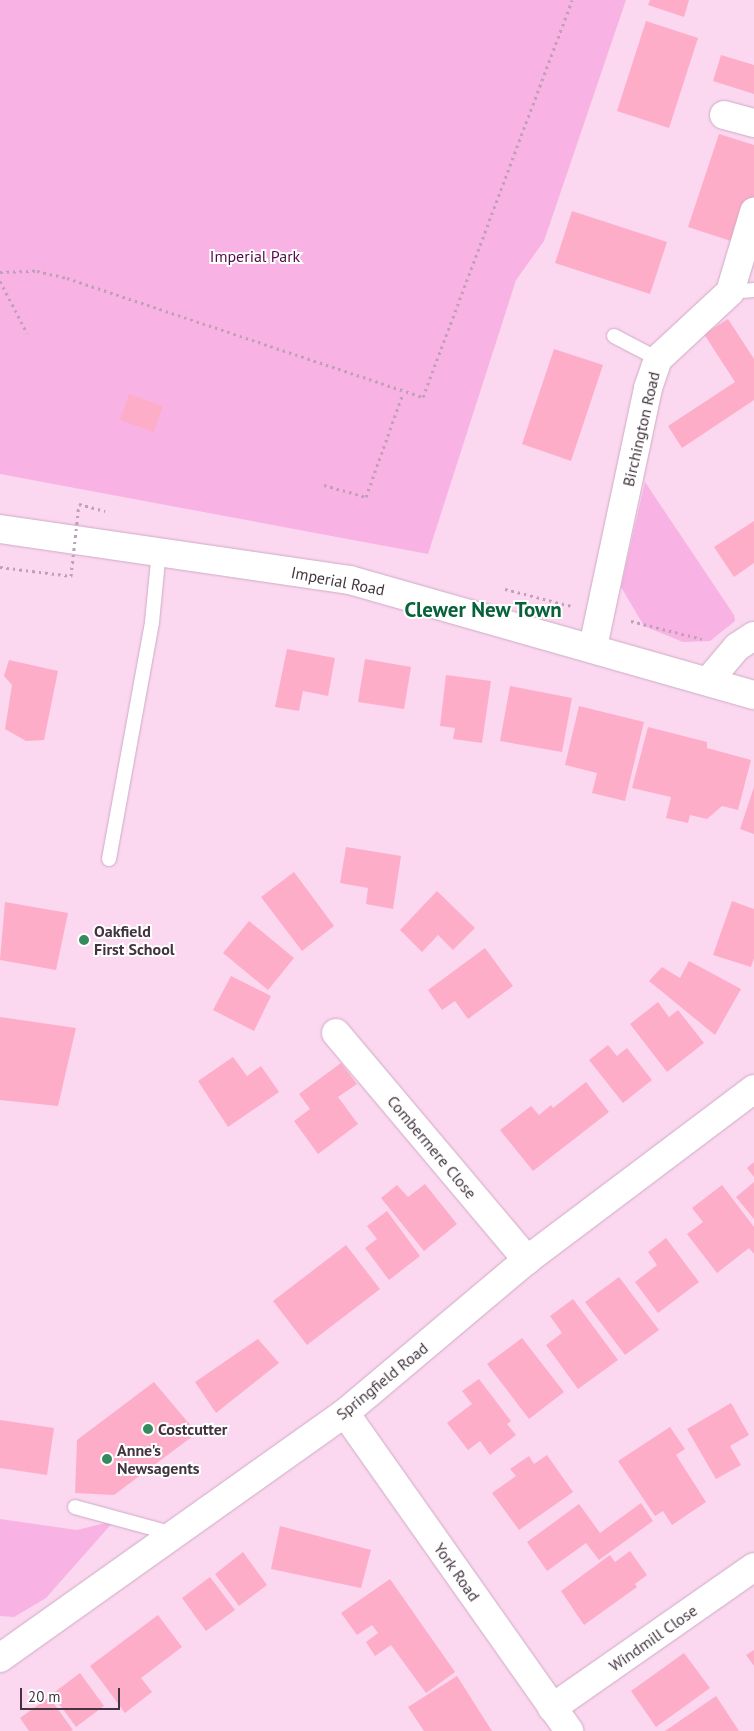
<!DOCTYPE html>
<style>
body{margin:0}
#map{position:relative;width:754px;height:1731px;overflow:hidden;background:#fbd7f0;font-family:"PT Sans",sans-serif}
div>[style]{position:absolute}
.green>*{inset:0;background:#f8b2e4}
.building>*{inset:0;background:#feadc9}
.path>*{height:3px;margin-top:-1.5px;transform-origin:0;background:repeating-linear-gradient(90deg,#bea1b6 0 2.5px,transparent 0 6.5px)}
.roads{filter:drop-shadow(0 0 1px #ceabc3) drop-shadow(0 0 1px #ceabc3)}
.service>*{height:14px;margin:-7px;padding:0 7px;transform-origin:7px;border-radius:7px;background:#fff}
.minor>*{height:28px;margin:-14px;padding:0 14px;transform-origin:14px;border-radius:14px;background:#fff}
.secondary>*{height:28px;margin:-14px;padding:0 14px;transform-origin:14px;border-radius:14px;background:#fff}
.path-bridge>*{height:3px;margin-top:-1.5px;transform-origin:0;background:repeating-linear-gradient(90deg,#bea1b6 0 2.5px,transparent 0 6.5px)}
.dots>*{width:14px;height:14px;translate:-50% -50%;box-sizing:border-box;border:2px solid #fff;border-radius:50%}
span{translate:-50% -50%;white-space:nowrap;text-align:center;line-height:1.15;-webkit-text-stroke:4px #fff;paint-order:stroke}
.park-label{font-size:16px;color:#570c49}
.street-label{font-size:16px;color:#42343e}
.poi-label{font-size:16px;color:#42343e;font-weight:700}
.left{translate:0 -50%;text-align:left}
.district-label{font-size:21px;color:#07613a;font-weight:700}
.scale{position:absolute;left:20px;top:1688px;width:100px;height:22px;box-sizing:border-box;border:2px solid #42343e;border-top:0;padding-left:6px;font-size:15px;line-height:18px;white-space:nowrap;color:#42343e;-webkit-text-stroke:4px #fff;paint-order:stroke}
</style>
<div id="map">
<div class="green">
<i style="clip-path:polygon(0 0,626px 0,544px 241px,516px 280px,428px 554px,0 474px)"></i>
<i style="clip-path:polygon(645px 482px,734px 615px,735px 621px,710px 641px,683px 642px,644px 626px,621px 587px)"></i>
<i style="clip-path:polygon(0 1519px,77px 1530px,114px 1521px,46px 1598px,14px 1617px,0 1616px)"></i>
</div>
<div class="building">
<i style="clip-path:polygon(650px 0,689px 0,684px 17px,648px 5px)"></i>
<i style="clip-path:polygon(646px 21px,698px 38px,669px 128px,617px 111px)"></i>
<i style="clip-path:polygon(721px 55px,754px 65px,754px 94px,713px 81px)"></i>
<i style="clip-path:polygon(719px 134px,754px 145px,754px 201px,740px 244px,688px 227px)"></i>
<i style="clip-path:polygon(572px 211px,667px 242px,650px 294px,555px 263px)"></i>
<i style="clip-path:polygon(728px 319px,754px 359px,754px 400px,682px 448px,668px 426px,735px 382px,704px 334px)"></i>
<i style="clip-path:polygon(554px 349px,603px 365px,571px 461px,522px 444px)"></i>
<i style="clip-path:polygon(129px 394px,163px 406px,154px 432px,120px 420px)"></i>
<i style="clip-path:polygon(754px 521px,754px 563px,734px 577px,714px 547px)"></i>
<i style="clip-path:polygon(287px 649px,335px 658px,328px 696px,303px 691px,299px 711px,275px 707px)"></i>
<i style="clip-path:polygon(365px 659px,411px 667px,404px 709px,358px 702px)"></i>
<i style="clip-path:polygon(9px 660px,58px 671px,44px 740px,26px 741px,5px 729px,12px 685px,4px 676px)"></i>
<i style="clip-path:polygon(446px 675px,491px 681px,482px 743px,453px 739px,455px 728px,440px 726px)"></i>
<i style="clip-path:polygon(510px 686px,572px 698px,562px 752px,500px 741px)"></i>
<i style="clip-path:polygon(579px 706px,644px 722px,625px 801px,592px 793px,597px 773px,565px 765px)"></i>
<i style="clip-path:polygon(648px 727px,707px 742px,707px 748px,751px 760px,738px 810px,722px 806px,707px 819px,690px 815px,688px 823px,666px 818px,671px 797px,632px 788px)"></i>
<i style="clip-path:polygon(754px 787px,754px 834px,740px 829px)"></i>
<i style="clip-path:polygon(346px 847px,401px 856px,393px 909px,366px 904px,368px 888px,340px 883px)"></i>
<i style="clip-path:polygon(294px 872px,334px 926px,302px 951px,261px 897px)"></i>
<i style="clip-path:polygon(437px 891px,475px 928px,453px 950px,438px 935px,422px 952px,400px 930px)"></i>
<i style="clip-path:polygon(732px 901px,754px 909px,754px 958px,751px 967px,713px 955px)"></i>
<i style="clip-path:polygon(5px 902px,68px 913px,56px 970px,0 960px)"></i>
<i style="clip-path:polygon(249px 921px,294px 958px,268px 990px,223px 953px)"></i>
<i style="clip-path:polygon(485px 948px,513px 986px,468px 1019px,455px 1001px,442px 1010px,428px 990px)"></i>
<i style="clip-path:polygon(689px 961px,741px 989px,715px 1035px,649px 981px,662px 967px,680px 978px)"></i>
<i style="clip-path:polygon(231px 976px,271px 996px,254px 1031px,213px 1010px)"></i>
<i style="clip-path:polygon(658px 1002px,669px 1017px,678px 1010px,704px 1043px,667px 1072px,630px 1024px)"></i>
<i style="clip-path:polygon(0 1017px,76px 1028px,58px 1106px,0 1100px)"></i>
<i style="clip-path:polygon(608px 1045px,617px 1056px,627px 1048px,652px 1080px,623px 1103px,589px 1060px)"></i>
<i style="clip-path:polygon(233px 1057px,247px 1076px,261px 1066px,279px 1092px,228px 1127px,198px 1081px)"></i>
<i style="clip-path:polygon(341px 1063px,357px 1084px,338px 1097px,358px 1124px,318px 1154px,294px 1121px,310px 1109px,299px 1094px)"></i>
<i style="clip-path:polygon(586px 1082px,609px 1112px,533px 1171px,500px 1130px,531px 1106px,539px 1115px,551px 1105px,553px 1108px)"></i>
<i style="clip-path:polygon(754px 1162px,754px 1177px,747px 1168px)"></i>
<i style="clip-path:polygon(754px 1182px,754px 1219px,736px 1197px)"></i>
<i style="clip-path:polygon(425px 1184px,457px 1224px,424px 1251px,381px 1198px,397px 1185px,408px 1197px)"></i>
<i style="clip-path:polygon(722px 1185px,754px 1227px,754px 1254px,749px 1248px,717px 1273px,687px 1234px,703px 1222px,692px 1208px)"></i>
<i style="clip-path:polygon(387px 1211px,420px 1256px,389px 1280px,365px 1248px,377px 1239px,367px 1226px)"></i>
<i style="clip-path:polygon(666px 1238px,699px 1282px,658px 1313px,635px 1282px,657px 1265px,648px 1252px)"></i>
<i style="clip-path:polygon(346px 1245px,380px 1289px,307px 1345px,273px 1301px)"></i>
<i style="clip-path:polygon(619px 1277px,659px 1330px,625px 1355px,585px 1302px)"></i>
<i style="clip-path:polygon(573px 1299px,618px 1360px,578px 1389px,546px 1345px,562px 1333px,550px 1316px)"></i>
<i style="clip-path:polygon(522px 1338px,564px 1392px,529px 1419px,487px 1364px)"></i>
<i style="clip-path:polygon(258px 1339px,279px 1363px,216px 1413px,195px 1382px)"></i>
<i style="clip-path:polygon(479px 1379px,511px 1421px,507px 1424px,516px 1435px,490px 1455px,480px 1441px,468px 1450px,447px 1423px,472px 1404px,462px 1391px)"></i>
<i style="clip-path:polygon(154px 1382px,197px 1433px,114px 1495px,75px 1493px,77px 1440px)"></i>
<i style="clip-path:polygon(731px 1403px,749px 1435px,730px 1446px,741px 1465px,716px 1479px,687px 1429px)"></i>
<i style="clip-path:polygon(0 1420px,54px 1428px,47px 1475px,0 1468px)"></i>
<i style="clip-path:polygon(670px 1427px,685px 1449px,676px 1455px,706px 1502px,672px 1525px,663px 1511px,655px 1516px,618px 1461px)"></i>
<i style="clip-path:polygon(547px 1455px,573px 1492px,519px 1530px,492px 1493px,516px 1476px,510px 1469px,529px 1456px,534px 1464px)"></i>
<i style="clip-path:polygon(641px 1503px,653px 1521px,599px 1560px,586px 1543px,547px 1571px,527px 1542px,579px 1504px,600px 1533px)"></i>
<i style="clip-path:polygon(280px 1526px,371px 1550px,361px 1588px,271px 1569px)"></i>
<i style="clip-path:polygon(630px 1551px,647px 1575px,635px 1584px,637px 1587px,584px 1625px,561px 1591px,610px 1555px,615px 1562px)"></i>
<i style="clip-path:polygon(243px 1552px,267px 1585px,239px 1606px,215px 1574px)"></i>
<i style="clip-path:polygon(210px 1577px,235px 1610px,206px 1631px,182px 1598px)"></i>
<i style="clip-path:polygon(390px 1579px,455px 1672px,426px 1693px,391px 1645px,375px 1656px,366px 1642px,378px 1633px,372px 1625px,357px 1635px,341px 1613px)"></i>
<i style="clip-path:polygon(158px 1615px,182px 1647px,141px 1678px,152px 1692px,125px 1713px,90px 1666px)"></i>
<i style="clip-path:polygon(754px 1650px,754px 1666px,746px 1655px)"></i>
<i style="clip-path:polygon(684px 1653px,710px 1688px,656px 1727px,631px 1691px)"></i>
<i style="clip-path:polygon(80px 1673px,104px 1706px,76px 1727px,52px 1694px)"></i>
<i style="clip-path:polygon(457px 1676px,492px 1731px,424px 1731px,408px 1707px)"></i>
<i style="clip-path:polygon(716px 1696px,739px 1731px,665px 1731px)"></i>
<i style="clip-path:polygon(49px 1697px,73px 1730px,71px 1731px,29px 1731px,20px 1718px)"></i>
</div>
<div class="path">
<i style="left:0;top:272px;width:37px;rotate:-2deg"></i>
<i style="left:37px;top:271px;width:31px;rotate:13deg"></i>
<i style="left:67px;top:278px;width:375px;rotate:18.5deg"></i>
<i style="left:423px;top:397px;width:424px;rotate:-69.4deg"></i>
<i style="left:0;top:281px;width:59px;rotate:62.6deg"></i>
<i style="left:324px;top:485px;width:44px;rotate:15.9deg"></i>
<i style="left:366px;top:497px;width:110px;rotate:-70.4deg"></i>
<i style="left:79px;top:504px;width:27px;rotate:15deg"></i>
<i style="left:0;top:567px;width:72px;rotate:7.2deg"></i>
<i style="left:505px;top:589px;width:68px;rotate:14.4deg"></i>
<i style="left:631px;top:621px;width:73px;rotate:14.2deg"></i>
</div>
<div class="roads">
<div class="service">
<i style="left:730px;top:292px;width:24px;rotate:-5deg"></i>
<i style="left:614px;top:336px;width:50px;rotate:27.6deg"></i>
<i style="left:109px;top:859px;width:241px;rotate:-79.7deg"></i>
<i style="left:152px;top:622px;width:72px;rotate:-84.4deg"></i>
<i style="left:75px;top:1507px;width:103px;rotate:15.3deg"></i>
</div>
<div class="minor">
<i style="left:724px;top:115px;width:31px;rotate:15deg"></i>
<i style="left:593px;top:647px;width:265px;rotate:-78deg"></i>
<i style="left:648px;top:388px;width:31px;rotate:-71deg"></i>
<i style="left:658px;top:359px;width:98px;rotate:-42.9deg"></i>
<i style="left:730px;top:292px;width:84px;rotate:-73.3deg"></i>
<i style="left:709px;top:680px;width:43px;rotate:-49.7deg"></i>
<i style="left:737px;top:647px;width:20px;rotate:-33deg"></i>
<i style="left:336px;top:1033px;width:297px;rotate:49.9deg"></i>
<i style="left:345px;top:1413px;width:389px;rotate:54.8deg"></i>
<i style="left:0;top:1658px;width:423px;rotate:-35.4deg"></i>
<i style="left:345px;top:1413px;width:238px;rotate:-40.1deg"></i>
<i style="left:527px;top:1260px;width:284px;rotate:-37deg"></i>
<i style="left:552px;top:1708px;width:246px;rotate:-34.9deg"></i>
</div>
<div class="secondary">
<i style="left:0;top:529px;width:354px;rotate:8.3deg"></i>
<i style="left:350px;top:580px;width:420px;rotate:15.9deg"></i>
</div>
</div>
<div class="path-bridge">
<i style="left:71px;top:576px;width:72px;rotate:-83.7deg"></i>
</div>
<div class="dots">
<i style="left:84px;top:940px;background:#358b5e"></i>
<i style="left:148px;top:1429px;background:#358b5e"></i>
<i style="left:107px;top:1459px;background:#358b5e"></i>
</div>
<div class="park-label">
<span style="left:255px;top:256px">Imperial Park</span>
</div>
<div class="street-label">
<span style="left:641px;top:429px;rotate:-77deg">Birchington Road</span>
<span style="left:338px;top:581px;rotate:11deg">Imperial Road</span>
<span style="left:432px;top:1147px;rotate:50deg">Combermere Close</span>
<span style="left:382px;top:1381px;rotate:-39deg">Springfield Road</span>
<span style="left:457px;top:1572px;rotate:55deg">York Road</span>
<span style="left:653px;top:1638px;rotate:-35deg">Windmill Close</span>
</div>
<div class="poi-label">
<span class="left" style="left:94px;top:940px">Oakfield<br>First School</span>
<span class="left" style="left:158px;top:1429px">Costcutter</span>
<span class="left" style="left:117px;top:1459px">Anne's<br>Newsagents</span>
</div>
<div class="district-label">
<span style="left:483px;top:610px">Clewer New Town</span>
</div>
<div class="scale">20 m</div>
</div>
